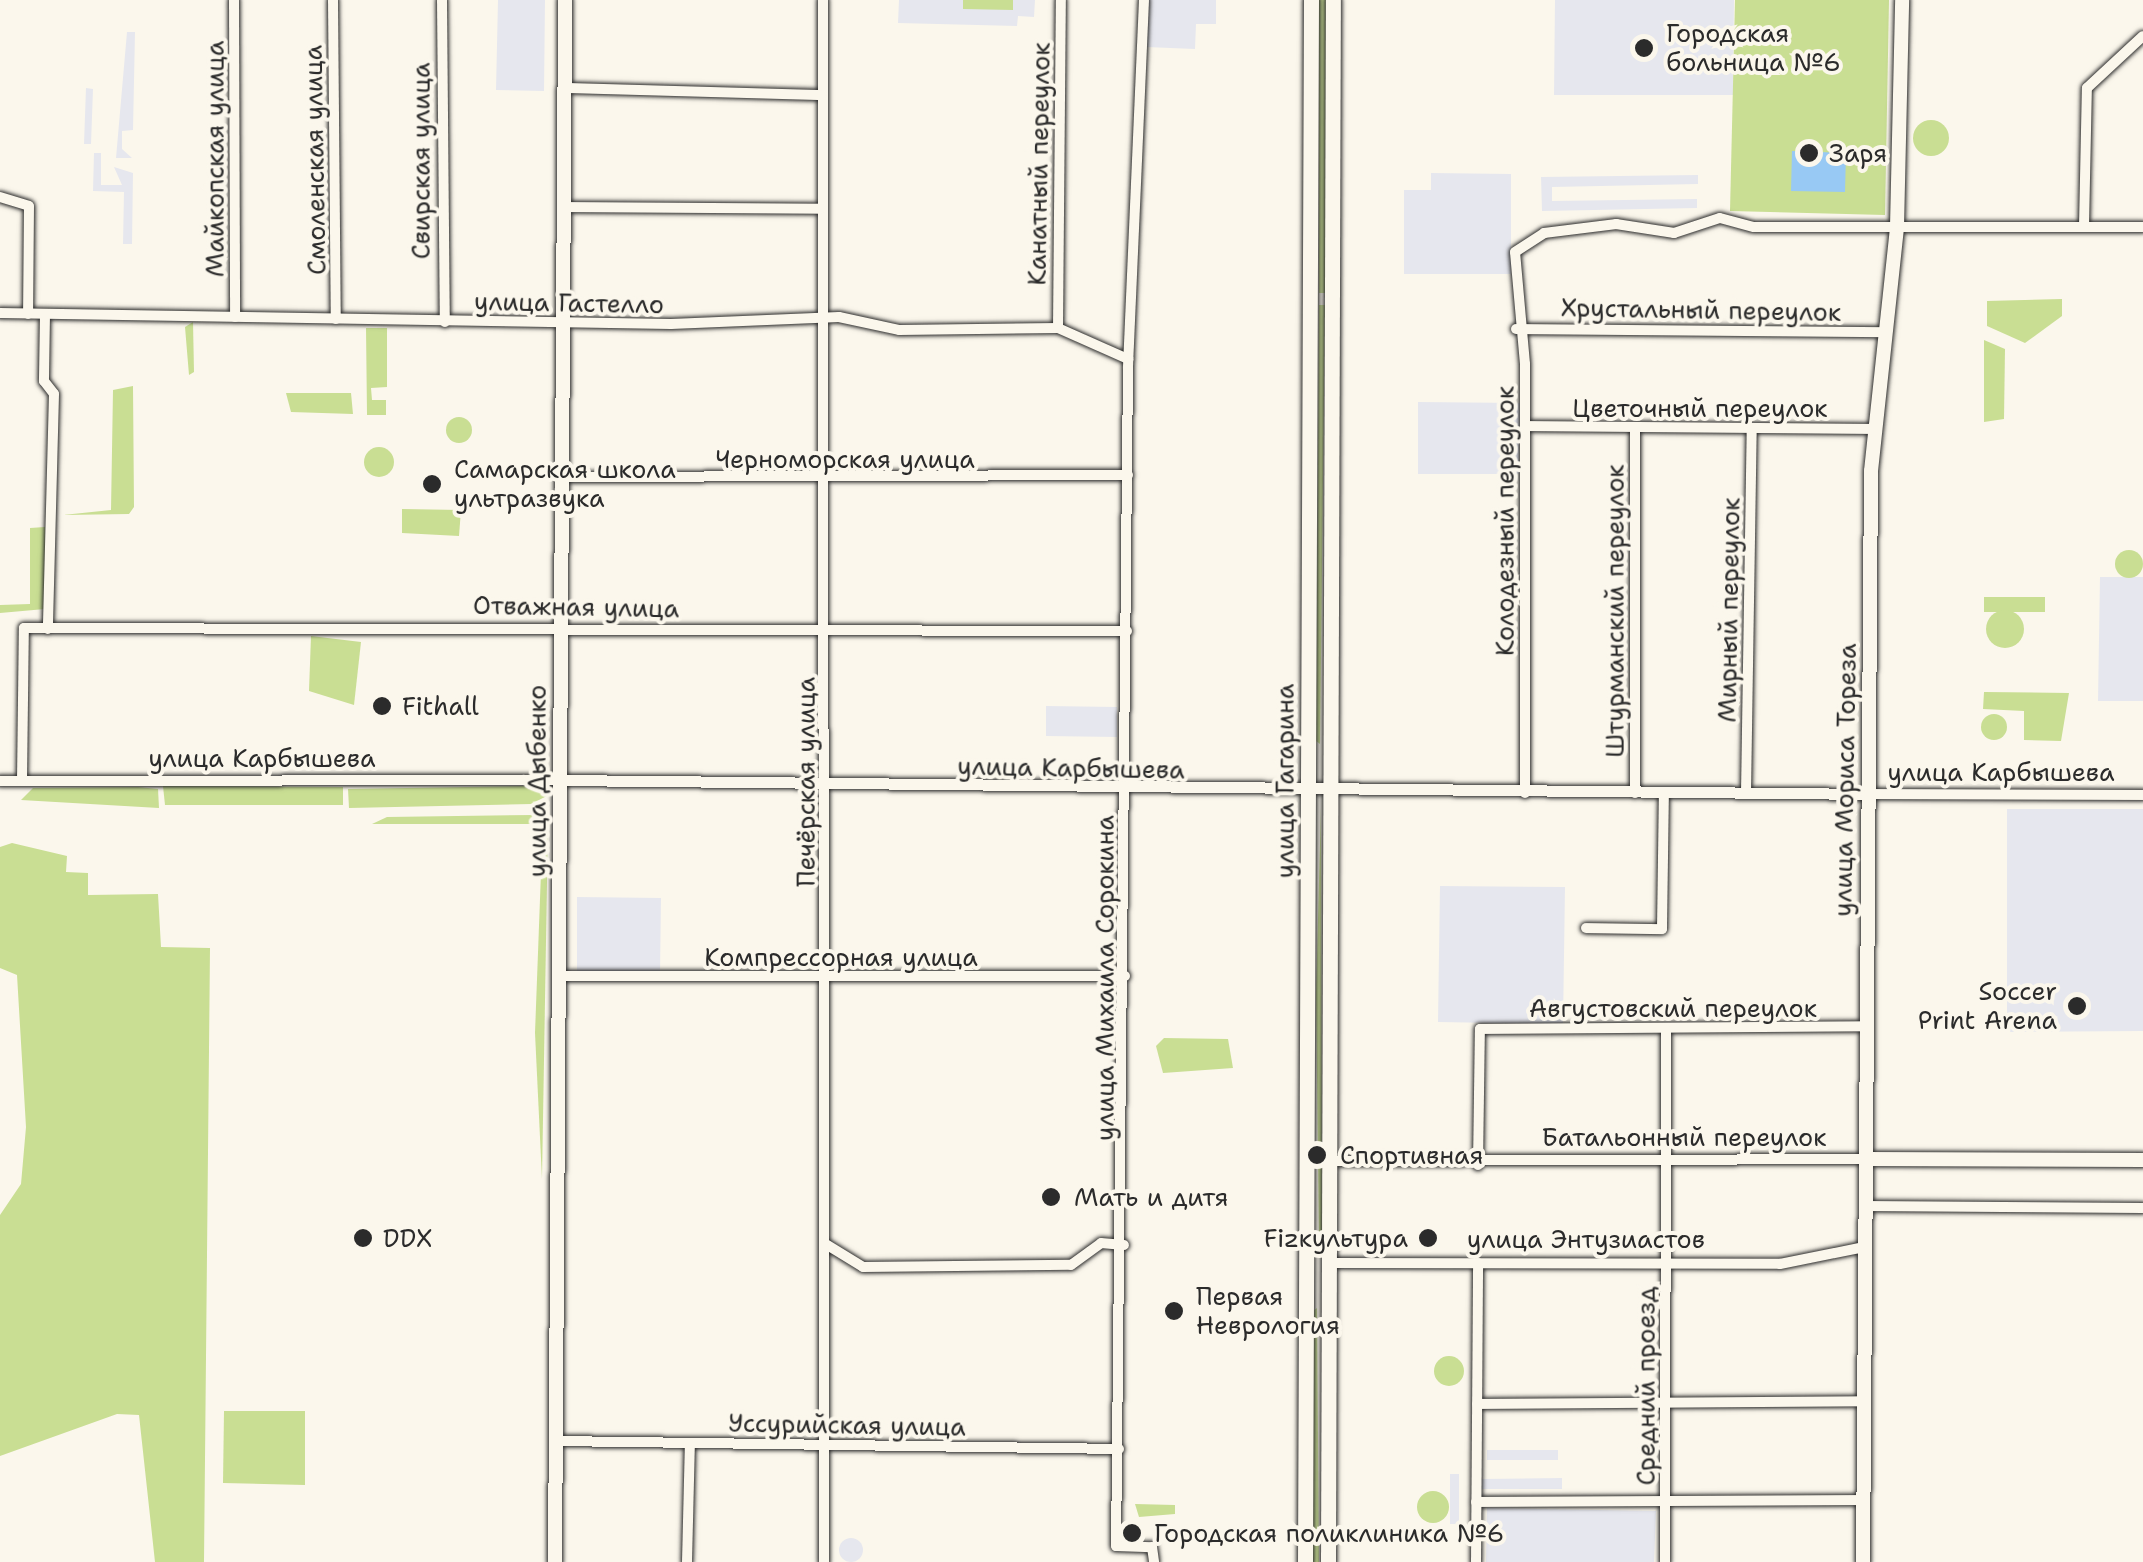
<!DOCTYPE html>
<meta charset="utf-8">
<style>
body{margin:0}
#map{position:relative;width:2143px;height:1562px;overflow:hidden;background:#fbf7ec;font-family:"Shantell Sans",sans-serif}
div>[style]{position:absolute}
.built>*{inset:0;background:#e6e7ee}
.round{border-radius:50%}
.green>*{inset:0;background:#c9de93}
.water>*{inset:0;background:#98c9f4}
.roads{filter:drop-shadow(0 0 2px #2b2b2b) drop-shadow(0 0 2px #2b2b2b)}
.minor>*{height:10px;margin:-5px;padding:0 5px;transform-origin:5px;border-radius:5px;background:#fbf7ec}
.tertiary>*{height:11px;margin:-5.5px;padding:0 5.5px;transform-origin:5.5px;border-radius:5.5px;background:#fbf7ec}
.secondary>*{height:14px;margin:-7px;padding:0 7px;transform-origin:7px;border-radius:7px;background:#fbf7ec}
.primary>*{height:15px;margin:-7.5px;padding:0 7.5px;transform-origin:7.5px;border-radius:7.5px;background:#fbf7ec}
.dots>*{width:28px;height:28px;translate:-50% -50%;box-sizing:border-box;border:5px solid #fbf7ec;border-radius:50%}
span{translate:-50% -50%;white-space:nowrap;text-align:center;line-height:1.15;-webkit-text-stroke:8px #fbf7ec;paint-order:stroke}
.poi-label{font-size:25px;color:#2b2b2b}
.left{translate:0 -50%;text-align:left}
.right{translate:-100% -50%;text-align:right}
.street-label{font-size:25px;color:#2b2b2b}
</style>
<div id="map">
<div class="built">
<i style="clip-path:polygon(498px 0,545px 0,544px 91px,496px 90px)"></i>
<i style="clip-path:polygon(899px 0,1035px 0,1034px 17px,1018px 16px,1017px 26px,898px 23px)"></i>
<i style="clip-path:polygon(1147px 0,1216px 0,1216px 24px,1196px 24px,1195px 49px,1146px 47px)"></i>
<i style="clip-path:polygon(1555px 0,1734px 0,1733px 95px,1554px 95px)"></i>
<i style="clip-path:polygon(127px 32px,135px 32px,133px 130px,122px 131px,122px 149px,132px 158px,116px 158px)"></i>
<i style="clip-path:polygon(86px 88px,93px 89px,91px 144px,84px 144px)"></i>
<i style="clip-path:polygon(94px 153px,101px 153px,101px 185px,122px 185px,114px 167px,133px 173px,132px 244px,123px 244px,124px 192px,93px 191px)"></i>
<i style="clip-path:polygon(1431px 173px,1511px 174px,1511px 274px,1404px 274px,1404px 190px,1431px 190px)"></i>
<i style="clip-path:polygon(1698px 175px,1698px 184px,1552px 187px,1552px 201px,1697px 199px,1697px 208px,1542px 211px,1541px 177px)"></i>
<i style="clip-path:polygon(1418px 402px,1520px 403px,1519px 474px,1418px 474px)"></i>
<i style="clip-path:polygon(2100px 577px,2143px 577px,2143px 701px,2098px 701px)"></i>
<i style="clip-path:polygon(1046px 706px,1117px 707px,1117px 737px,1046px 736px)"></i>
<i style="clip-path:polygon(2007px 809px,2143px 809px,2143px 1031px,2007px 1032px)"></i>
<i style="clip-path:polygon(1440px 886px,1565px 887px,1563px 1024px,1438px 1022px)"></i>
<i style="clip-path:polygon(577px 897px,661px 898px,660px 973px,577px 972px)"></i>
<i style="clip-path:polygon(1487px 1450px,1558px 1450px,1558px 1460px,1487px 1460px)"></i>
<i style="clip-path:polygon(1450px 1474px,1459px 1474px,1459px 1524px,1450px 1524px)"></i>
<i style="clip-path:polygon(1562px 1478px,1562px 1489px,1481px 1489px,1481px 1479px)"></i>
<i style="clip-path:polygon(1487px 1508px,1656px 1511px,1654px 1562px,1486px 1562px)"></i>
<i class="round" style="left:839px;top:1538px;width:24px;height:24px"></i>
</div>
<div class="green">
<i style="clip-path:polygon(963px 0,1013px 0,1013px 10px,963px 9px)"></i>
<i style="clip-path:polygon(1319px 0,1326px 0,1325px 293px,1319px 293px)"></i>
<i style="clip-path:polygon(1735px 0,1889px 0,1885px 215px,1730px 211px)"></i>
<i class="round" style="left:1913px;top:120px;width:36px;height:36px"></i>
<i style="clip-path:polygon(2062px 299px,2062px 316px,2025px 343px,1987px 326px,1987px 301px)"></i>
<i style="clip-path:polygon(1319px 305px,1325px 305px,1320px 744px,1316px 741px)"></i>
<i style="clip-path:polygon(193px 322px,194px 372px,189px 375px,185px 327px)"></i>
<i style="clip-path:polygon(366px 328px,387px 328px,387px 387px,371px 388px,372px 400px,386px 400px,386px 415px,367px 415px)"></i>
<i style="clip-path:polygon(1984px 340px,2005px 349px,2004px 419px,1984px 422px)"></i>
<i style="clip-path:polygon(133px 386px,134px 507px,129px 514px,63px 515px,111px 510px,113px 390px)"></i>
<i style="clip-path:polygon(286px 393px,351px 393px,353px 414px,291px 412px)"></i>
<i class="round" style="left:446px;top:417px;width:26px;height:26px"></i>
<i class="round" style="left:364px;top:447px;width:30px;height:30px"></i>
<i style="clip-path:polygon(461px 510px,459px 536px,402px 533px,402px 509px)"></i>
<i style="clip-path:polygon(45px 527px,45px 609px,0 613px,0 605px,30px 604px,30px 528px)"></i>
<i class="round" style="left:2115px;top:550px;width:28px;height:28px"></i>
<i style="clip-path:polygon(1984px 597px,2045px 597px,2045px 612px,1984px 612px)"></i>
<i class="round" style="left:1986px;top:610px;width:38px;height:38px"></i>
<i style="clip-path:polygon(311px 636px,361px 642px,354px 705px,309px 691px)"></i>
<i style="clip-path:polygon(1984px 692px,2069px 693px,2061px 741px,2024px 740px,2024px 711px,1983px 709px)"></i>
<i class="round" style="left:1981px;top:714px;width:26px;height:26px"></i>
<i style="clip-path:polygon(163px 786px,343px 787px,343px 805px,165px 805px)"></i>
<i style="clip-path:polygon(529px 786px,549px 795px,531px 804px,349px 808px,348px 789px)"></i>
<i style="clip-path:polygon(138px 787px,158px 789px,159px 808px,21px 800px,33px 788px)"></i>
<i style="clip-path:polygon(1321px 807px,1322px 1238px,1319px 1241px,1316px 993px)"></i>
<i style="clip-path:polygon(533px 815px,530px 824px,372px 824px,387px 817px)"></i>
<i style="clip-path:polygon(543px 819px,548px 822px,542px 1179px,535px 1033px)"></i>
<i style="clip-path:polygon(12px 843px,67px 856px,66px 872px,88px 873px,88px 895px,158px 894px,161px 947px,210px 948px,204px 1562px,155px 1562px,139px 1415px,117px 1414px,0 1456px,0 1215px,21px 1184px,26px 1127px,17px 975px,0 968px,0 847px)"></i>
<i style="clip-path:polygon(1164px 1038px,1228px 1039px,1233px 1068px,1163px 1073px,1156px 1046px)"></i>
<i style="clip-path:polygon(1317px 1308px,1319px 1562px,1312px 1562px,1313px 1311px)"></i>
<i class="round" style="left:1434px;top:1356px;width:30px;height:30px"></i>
<i style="clip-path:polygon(224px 1411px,305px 1411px,305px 1485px,223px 1483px)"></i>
<i class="round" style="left:1417px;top:1491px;width:32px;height:32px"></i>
<i style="clip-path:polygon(1135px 1504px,1175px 1505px,1175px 1514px,1139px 1517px)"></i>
</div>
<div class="water">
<i style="clip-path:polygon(1792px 151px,1846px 153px,1845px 192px,1791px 191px)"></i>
</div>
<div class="roads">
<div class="minor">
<i style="left:234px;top:0;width:317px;rotate:89.8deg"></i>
<i style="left:333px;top:0;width:319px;rotate:89.5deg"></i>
<i style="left:442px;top:0;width:322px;rotate:89.5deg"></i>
<i style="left:823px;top:0;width:1562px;rotate:89.96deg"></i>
<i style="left:1144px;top:0;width:367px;rotate:92.5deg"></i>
<i style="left:1128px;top:367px;width:1179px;rotate:90.58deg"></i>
<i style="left:1116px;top:1546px;width:36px;rotate:2deg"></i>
<i style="left:1152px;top:1547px;width:15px;rotate:82deg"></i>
<i style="left:564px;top:88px;width:258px;rotate:1.6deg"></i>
<i style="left:0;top:197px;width:30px;rotate:17deg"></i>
<i style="left:29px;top:206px;width:108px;rotate:90.5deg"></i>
<i style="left:564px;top:207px;width:256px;rotate:0.4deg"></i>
<i style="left:2084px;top:226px;width:138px;rotate:-88.8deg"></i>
<i style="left:2087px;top:88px;width:76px;rotate:-42.9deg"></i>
<i style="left:0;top:313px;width:671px;rotate:0.94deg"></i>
<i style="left:671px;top:324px;width:168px;rotate:-2.4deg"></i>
<i style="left:839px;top:317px;width:61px;rotate:12.2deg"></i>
<i style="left:899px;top:330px;width:159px;rotate:-0.7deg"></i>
<i style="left:1058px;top:328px;width:77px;rotate:23.9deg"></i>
<i style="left:45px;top:314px;width:67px;rotate:90.9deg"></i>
<i style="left:44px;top:381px;width:16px;rotate:52deg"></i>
<i style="left:54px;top:394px;width:235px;rotate:91.5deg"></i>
<i style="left:1058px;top:328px;width:328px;rotate:-89.5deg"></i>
<i style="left:1516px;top:329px;width:369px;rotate:0.5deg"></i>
<i style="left:1525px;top:426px;width:349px;rotate:0.5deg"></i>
<i style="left:562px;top:477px;width:566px;rotate:-0.2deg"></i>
<i style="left:0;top:781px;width:559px;rotate:-0.1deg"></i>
<i style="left:22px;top:781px;width:153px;rotate:-89.3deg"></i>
<i style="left:24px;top:628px;width:1103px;rotate:0.16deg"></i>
<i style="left:1525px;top:793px;width:429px;rotate:-90deg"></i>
<i style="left:1525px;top:364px;width:112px;rotate:-95.1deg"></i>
<i style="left:1515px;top:252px;width:35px;rotate:-33deg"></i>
<i style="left:1544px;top:233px;width:73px;rotate:-7.1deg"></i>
<i style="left:1616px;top:224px;width:59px;rotate:8.8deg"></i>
<i style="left:1674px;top:233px;width:48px;rotate:-18.1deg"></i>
<i style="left:1720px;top:218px;width:35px;rotate:15deg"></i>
<i style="left:1754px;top:227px;width:389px"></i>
<i style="left:1635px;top:793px;width:364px;rotate:-90deg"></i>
<i style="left:1746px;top:793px;width:365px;rotate:-89.1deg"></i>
<i style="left:1867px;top:794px;width:276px;rotate:0.2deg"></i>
<i style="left:1586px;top:928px;width:76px;rotate:0.8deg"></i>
<i style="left:1662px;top:929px;width:136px;rotate:-89.2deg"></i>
<i style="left:557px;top:976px;width:568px"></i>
<i style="left:1329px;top:1161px;width:536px;rotate:-0.21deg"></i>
<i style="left:1478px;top:1165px;width:136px;rotate:-89.2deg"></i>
<i style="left:1480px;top:1029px;width:385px;rotate:-0.4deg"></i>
<i style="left:1864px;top:1206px;width:279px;rotate:0.4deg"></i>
<i style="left:824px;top:1243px;width:46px;rotate:31.6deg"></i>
<i style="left:863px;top:1267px;width:208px;rotate:-0.6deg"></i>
<i style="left:1071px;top:1265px;width:37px;rotate:-36deg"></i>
<i style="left:1101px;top:1243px;width:23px;rotate:5deg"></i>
<i style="left:1329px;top:1263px;width:451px;rotate:0.1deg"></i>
<i style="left:1780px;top:1264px;width:86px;rotate:-11.4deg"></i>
<i style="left:1477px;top:1404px;width:387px;rotate:-0.4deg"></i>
<i style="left:556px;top:1441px;width:563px;rotate:0.81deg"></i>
<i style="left:1476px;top:1502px;width:387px;rotate:-0.3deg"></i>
<i style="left:687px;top:1562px;width:119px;rotate:-88.6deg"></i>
<i style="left:1476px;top:1562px;width:299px;rotate:-89.6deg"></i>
<i style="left:1665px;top:1562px;width:532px;rotate:-89.89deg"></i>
</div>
<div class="tertiary">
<i style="left:559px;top:780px;width:1308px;rotate:0.61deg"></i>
</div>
<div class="secondary">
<i style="left:1865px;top:1159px;width:278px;rotate:0.2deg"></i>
<i style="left:555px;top:1562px;width:1562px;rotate:-89.63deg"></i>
<i style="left:1863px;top:1562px;width:1091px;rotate:-89.58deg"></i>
<i style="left:1871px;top:471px;width:245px;rotate:-83.9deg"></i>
<i style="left:1897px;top:227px;width:227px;rotate:-88.7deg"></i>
</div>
<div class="primary">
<i style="left:1305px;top:1562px;width:1562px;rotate:-89.78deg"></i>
<i style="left:1328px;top:1562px;width:1562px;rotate:-89.82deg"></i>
</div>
</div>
<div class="dots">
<i style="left:1644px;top:48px;background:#2b2b2b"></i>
<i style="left:1809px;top:153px;background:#2b2b2b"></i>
<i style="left:432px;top:484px;background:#2b2b2b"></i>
<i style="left:382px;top:706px;background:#2b2b2b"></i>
<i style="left:2077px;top:1006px;background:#2b2b2b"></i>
<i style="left:1317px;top:1155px;background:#2b2b2b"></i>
<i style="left:1051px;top:1197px;background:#2b2b2b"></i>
<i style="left:363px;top:1238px;background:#2b2b2b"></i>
<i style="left:1428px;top:1238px;background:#2b2b2b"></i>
<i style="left:1174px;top:1311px;background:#2b2b2b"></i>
<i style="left:1132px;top:1533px;background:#2b2b2b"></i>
</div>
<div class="poi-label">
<span class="left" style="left:1666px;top:48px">Городская<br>больница №6</span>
<span class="left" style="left:1829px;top:153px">Заря</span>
<span class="left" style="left:454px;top:484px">Самарская школа<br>ультразвука</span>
<span class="left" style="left:402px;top:706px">Fithall</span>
<span class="right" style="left:2057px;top:1006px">Soccer<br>Print Arena</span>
<span class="left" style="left:1340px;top:1155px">Спортивная</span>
<span class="left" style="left:1074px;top:1197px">Мать и дитя</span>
<span class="left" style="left:383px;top:1238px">DDX</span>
<span class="right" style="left:1408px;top:1238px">Fizкультура</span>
<span class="left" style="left:1196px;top:1311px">Первая<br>Неврология</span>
<span class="left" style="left:1154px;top:1533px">Городская поликлиника №6</span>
</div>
<div class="street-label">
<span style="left:215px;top:159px;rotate:-90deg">Майкопская улица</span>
<span style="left:315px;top:160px;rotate:-91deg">Смоленская улица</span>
<span style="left:421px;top:161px;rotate:-90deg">Свирская улица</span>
<span style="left:1039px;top:164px;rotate:-89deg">Канатный переулок</span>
<span style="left:569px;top:303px;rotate:1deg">улица Гастелло</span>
<span style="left:1701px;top:310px;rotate:1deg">Хрустальный переулок</span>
<span style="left:1700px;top:408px">Цветочный переулок</span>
<span style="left:845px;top:459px">Черноморская улица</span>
<span style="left:1505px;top:521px;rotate:-90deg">Колодезный переулок</span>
<span style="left:576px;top:607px;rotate:1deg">Отважная улица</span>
<span style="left:1729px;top:610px;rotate:-89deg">Мирный переулок</span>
<span style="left:1615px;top:611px;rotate:-90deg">Штурманский переулок</span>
<span style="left:262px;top:758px">улица Карбышева</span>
<span style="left:1071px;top:768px;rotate:1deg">улица Карбышева</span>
<span style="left:2001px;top:772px">улица Карбышева</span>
<span style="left:1845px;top:780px;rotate:-89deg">улица Мориса Тореза</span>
<span style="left:537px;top:781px;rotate:-90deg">улица Дыбенко</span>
<span style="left:1285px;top:781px;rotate:-90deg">улица Гагарина</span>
<span style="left:806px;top:782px;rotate:-90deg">Печёрская улица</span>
<span style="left:841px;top:957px">Компрессорная улица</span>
<span style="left:1105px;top:978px;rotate:-90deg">улица Михаила Сорокина</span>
<span style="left:1673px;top:1008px">Августовский переулок</span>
<span style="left:1684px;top:1137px">Батальонный переулок</span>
<span style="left:1586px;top:1239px">улица Энтузиастов</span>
<span style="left:1646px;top:1386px;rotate:-90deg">Средний проезд</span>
<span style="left:847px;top:1425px;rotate:1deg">Уссурийская улица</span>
</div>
</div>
